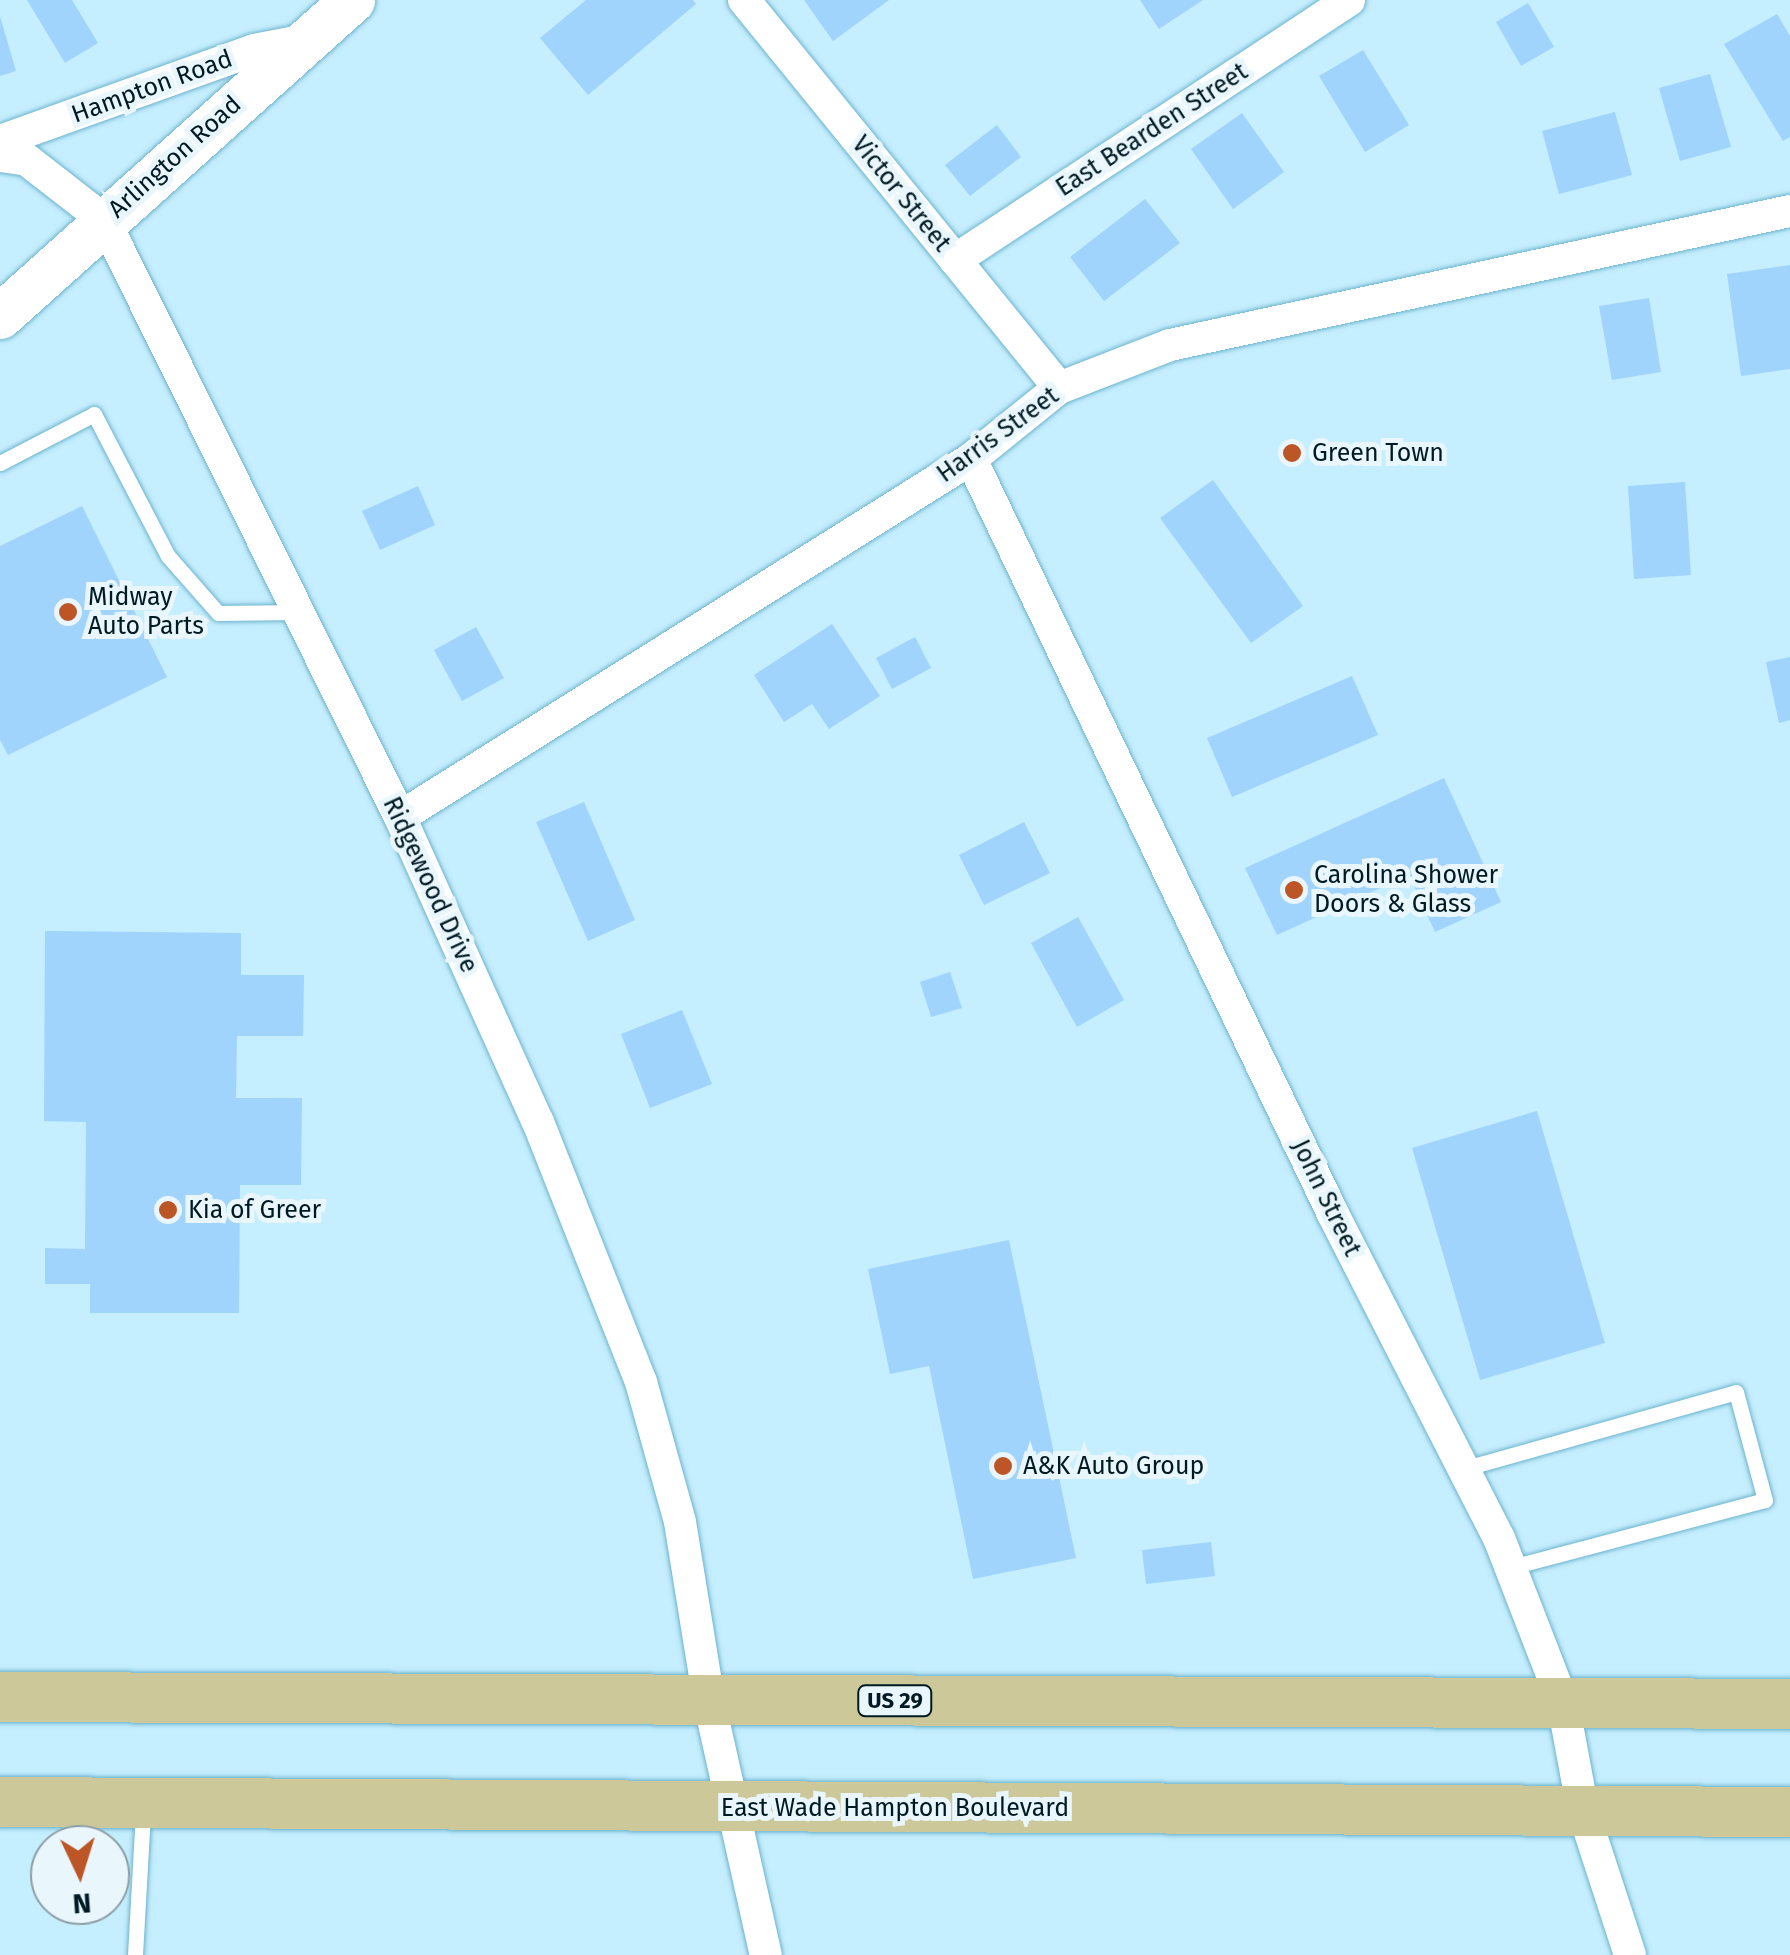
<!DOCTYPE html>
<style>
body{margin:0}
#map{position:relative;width:1790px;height:1955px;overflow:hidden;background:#c5eefe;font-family:"Fira Sans",sans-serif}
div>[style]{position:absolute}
.building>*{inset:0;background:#a0d4fd}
.roads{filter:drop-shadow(0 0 2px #6db4cd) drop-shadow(0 0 2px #6db4cd)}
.service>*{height:15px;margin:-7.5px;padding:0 7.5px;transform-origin:7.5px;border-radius:7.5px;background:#fff}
.minor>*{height:32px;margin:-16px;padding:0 16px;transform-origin:16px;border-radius:16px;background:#fff}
.secondary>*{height:45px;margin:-22.5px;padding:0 22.5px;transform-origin:22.5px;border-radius:22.5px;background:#fff}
.primary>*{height:50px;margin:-25px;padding:0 25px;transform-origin:25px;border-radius:25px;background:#cdc89a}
.dots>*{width:28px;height:28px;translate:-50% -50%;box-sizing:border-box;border:5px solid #e9f6fc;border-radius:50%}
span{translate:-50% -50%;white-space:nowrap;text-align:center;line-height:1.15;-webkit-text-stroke:10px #e9f6fc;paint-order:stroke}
.shield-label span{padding:2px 8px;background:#e9f6fc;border:2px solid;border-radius:8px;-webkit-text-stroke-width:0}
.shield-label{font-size:22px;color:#001a23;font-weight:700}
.street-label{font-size:25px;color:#001a23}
.poi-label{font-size:25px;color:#001a23}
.left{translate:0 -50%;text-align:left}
.north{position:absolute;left:30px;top:1825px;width:100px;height:100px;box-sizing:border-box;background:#e9f6fc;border:2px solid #8c9ea5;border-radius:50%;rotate:176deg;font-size:28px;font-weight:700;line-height:40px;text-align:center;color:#001a23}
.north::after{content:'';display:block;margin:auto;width:35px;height:45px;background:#bc5627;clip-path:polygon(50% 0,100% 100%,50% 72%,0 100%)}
</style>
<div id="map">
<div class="building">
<i style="clip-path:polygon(27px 0,72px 0,98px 43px,65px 63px)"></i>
<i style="clip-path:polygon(586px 0,693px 0,696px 4px,588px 95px,540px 38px)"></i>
<i style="clip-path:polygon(804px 0,889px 0,833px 41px)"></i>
<i style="clip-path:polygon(1140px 0,1203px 0,1159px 29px)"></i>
<i style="clip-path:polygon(1528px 3px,1554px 47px,1521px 66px,1496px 22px)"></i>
<i style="clip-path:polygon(1777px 14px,1790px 36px,1790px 137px,1783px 141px,1724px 44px)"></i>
<i style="clip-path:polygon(0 16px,16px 71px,0 76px)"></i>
<i style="clip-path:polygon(1363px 50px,1409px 125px,1365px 152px,1319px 76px)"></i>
<i style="clip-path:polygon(1710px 74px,1731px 147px,1680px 161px,1659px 88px)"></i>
<i style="clip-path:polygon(1615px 112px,1632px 175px,1559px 194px,1542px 131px)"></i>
<i style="clip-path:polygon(1242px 113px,1284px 172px,1233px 209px,1191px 149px)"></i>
<i style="clip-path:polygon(997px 125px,1021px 157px,970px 196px,945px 165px)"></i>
<i style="clip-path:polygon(1145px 199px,1180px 243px,1104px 301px,1070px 257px)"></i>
<i style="clip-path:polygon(1790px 265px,1790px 369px,1741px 376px,1727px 274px)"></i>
<i style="clip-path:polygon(1649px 298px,1661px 372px,1612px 380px,1599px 306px)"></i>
<i style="clip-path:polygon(1213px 480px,1303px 606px,1251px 643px,1160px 518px)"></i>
<i style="clip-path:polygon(1685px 482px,1691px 575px,1634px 579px,1628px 486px)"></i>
<i style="clip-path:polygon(418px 486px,435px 525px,380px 550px,362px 511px)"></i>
<i style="clip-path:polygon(82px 506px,167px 677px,8px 755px,0 740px,0 546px)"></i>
<i style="clip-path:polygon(832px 624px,880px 696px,829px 729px,812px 704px,784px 722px,754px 675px)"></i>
<i style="clip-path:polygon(476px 627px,504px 678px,462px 701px,434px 650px)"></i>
<i style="clip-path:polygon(915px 637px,931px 668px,892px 689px,876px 658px)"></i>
<i style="clip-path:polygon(1790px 657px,1790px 720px,1779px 723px,1766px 662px)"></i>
<i style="clip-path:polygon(1352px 676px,1378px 735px,1232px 797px,1207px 738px)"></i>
<i style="clip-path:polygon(1444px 778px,1501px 902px,1435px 932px,1409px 875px,1277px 935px,1245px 868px)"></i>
<i style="clip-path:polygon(584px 802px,635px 920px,588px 941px,536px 822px)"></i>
<i style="clip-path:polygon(1024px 822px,1050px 873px,984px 905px,959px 855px)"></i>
<i style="clip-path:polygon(1078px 917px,1124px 1000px,1077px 1027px,1031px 943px)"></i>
<i style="clip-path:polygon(45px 931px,241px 933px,241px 975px,304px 975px,303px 1036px,237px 1036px,236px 1098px,302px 1098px,301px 1185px,240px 1185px,239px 1313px,90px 1313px,90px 1284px,45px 1284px,45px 1248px,85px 1249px,86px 1122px,44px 1121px)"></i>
<i style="clip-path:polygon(950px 972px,962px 1008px,931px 1017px,920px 982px)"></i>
<i style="clip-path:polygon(682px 1010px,712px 1084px,650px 1108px,621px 1034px)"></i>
<i style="clip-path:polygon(1537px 1111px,1605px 1343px,1480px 1380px,1412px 1148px)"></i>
<i style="clip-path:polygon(1009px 1240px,1076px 1558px,973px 1579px,929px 1366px,890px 1374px,868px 1269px)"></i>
<i style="clip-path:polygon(1211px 1542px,1215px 1576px,1146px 1584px,1142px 1550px)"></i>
</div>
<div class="roads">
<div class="service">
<i style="left:0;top:463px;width:106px;rotate:-27.5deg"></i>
<i style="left:94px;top:414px;width:160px;rotate:62.5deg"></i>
<i style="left:168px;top:556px;width:76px;rotate:48.7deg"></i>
<i style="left:218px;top:613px;width:81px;rotate:-0.7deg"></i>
<i style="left:1466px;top:1468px;width:280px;rotate:-15.7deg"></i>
<i style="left:1736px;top:1392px;width:112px;rotate:75deg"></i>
<i style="left:1765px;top:1500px;width:263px;rotate:165.2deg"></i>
<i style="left:135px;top:1955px;width:145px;rotate:-86.8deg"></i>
</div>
<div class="minor">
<i style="left:744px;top:0;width:500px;rotate:50.9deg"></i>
<i style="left:0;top:141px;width:270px;rotate:-19.7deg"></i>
<i style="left:254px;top:50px;width:53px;rotate:-10.9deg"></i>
<i style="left:0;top:156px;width:27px;rotate:8deg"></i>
<i style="left:27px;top:160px;width:98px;rotate:37.9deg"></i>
<i style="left:104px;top:220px;width:666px;rotate:63.63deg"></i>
<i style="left:400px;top:817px;width:335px;rotate:65.7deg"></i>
<i style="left:538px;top:1122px;width:280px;rotate:68.4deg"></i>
<i style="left:641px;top:1382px;width:145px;rotate:74.4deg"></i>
<i style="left:680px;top:1522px;width:181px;rotate:80.8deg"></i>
<i style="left:709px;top:1701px;width:260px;rotate:77.4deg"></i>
<i style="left:955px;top:260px;width:472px;rotate:-33.4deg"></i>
<i style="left:971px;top:459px;width:837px;rotate:64.38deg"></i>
<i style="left:1333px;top:1214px;width:364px;rotate:62.9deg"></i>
<i style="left:1499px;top:1538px;width:177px;rotate:68.8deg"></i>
<i style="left:1563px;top:1703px;width:110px;rotate:79.5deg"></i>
<i style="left:1583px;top:1811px;width:151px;rotate:71.9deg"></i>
<i style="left:400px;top:817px;width:674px;rotate:-32.09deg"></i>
<i style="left:971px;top:459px;width:113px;rotate:-38.9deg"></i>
<i style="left:1059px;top:388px;width:119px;rotate:-21.2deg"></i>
<i style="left:1170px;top:345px;width:634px;rotate:-12.2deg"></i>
</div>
<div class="secondary">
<i style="left:0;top:316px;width:473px;rotate:-41.9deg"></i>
</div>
<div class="primary">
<i style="left:0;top:1697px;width:1790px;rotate:0.22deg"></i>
<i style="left:0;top:1802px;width:1790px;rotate:0.32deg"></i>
</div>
</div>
<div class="dots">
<i style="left:1292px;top:453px;background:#bc5627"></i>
<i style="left:68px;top:612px;background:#bc5627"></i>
<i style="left:1294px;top:890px;background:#bc5627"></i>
<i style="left:168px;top:1210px;background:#bc5627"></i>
<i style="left:1003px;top:1466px;background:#bc5627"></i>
</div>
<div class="shield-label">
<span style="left:895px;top:1701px">US 29</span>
</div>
<div class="street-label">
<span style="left:152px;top:87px;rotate:-20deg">Hampton Road</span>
<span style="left:1152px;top:130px;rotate:-33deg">East Bearden Street</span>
<span style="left:175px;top:157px;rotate:-42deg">Arlington Road</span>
<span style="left:901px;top:194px;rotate:51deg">Victor Street</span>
<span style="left:998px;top:435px;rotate:-36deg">Harris Street</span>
<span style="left:430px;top:885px;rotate:65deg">Ridgewood Drive</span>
<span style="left:1326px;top:1198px;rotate:64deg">John Street</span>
<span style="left:895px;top:1808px">East Wade Hampton Boulevard</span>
</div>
<div class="poi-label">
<span class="left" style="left:1312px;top:453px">Green Town</span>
<span class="left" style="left:88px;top:612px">Midway<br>Auto Parts</span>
<span class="left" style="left:1314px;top:890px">Carolina Shower<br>Doors &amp; Glass</span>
<span class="left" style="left:188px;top:1210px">Kia of Greer</span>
<span class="left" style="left:1023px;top:1466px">A&amp;K Auto Group</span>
</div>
<div class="north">N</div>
</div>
